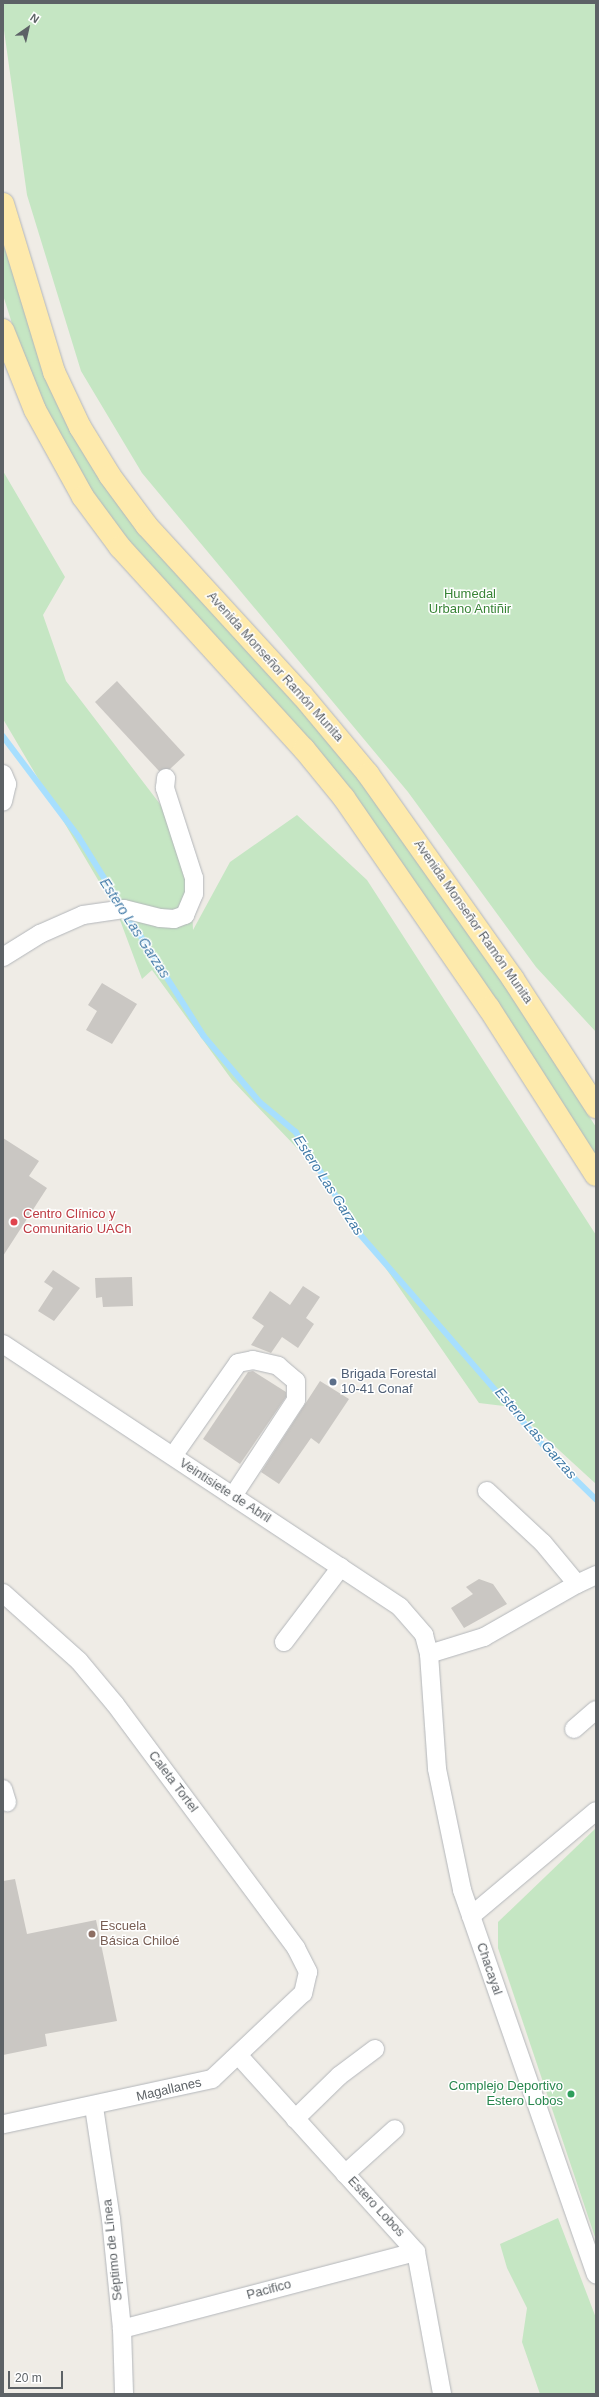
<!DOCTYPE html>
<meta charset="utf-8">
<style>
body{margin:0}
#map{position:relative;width:599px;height:2397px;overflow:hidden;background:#efece6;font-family:Arial,sans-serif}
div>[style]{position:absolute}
.green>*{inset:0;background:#c5e6c3}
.stream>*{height:5.5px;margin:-2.75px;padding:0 2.75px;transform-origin:2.75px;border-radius:2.75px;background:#a7dffe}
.building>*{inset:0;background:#cac7c3}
.roads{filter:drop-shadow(0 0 1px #b3b6ba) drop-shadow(0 0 1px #b3b6ba)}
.minor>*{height:18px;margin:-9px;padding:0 9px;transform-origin:9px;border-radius:9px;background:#fff}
.major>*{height:22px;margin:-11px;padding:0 11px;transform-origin:11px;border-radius:11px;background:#feeaac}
.dots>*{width:11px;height:11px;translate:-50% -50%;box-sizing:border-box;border:2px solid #fff;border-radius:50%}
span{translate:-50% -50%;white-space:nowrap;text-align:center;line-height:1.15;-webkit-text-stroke:3px #fff;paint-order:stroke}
.park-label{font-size:13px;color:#388436}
.street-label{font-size:13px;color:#5d6266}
.health-label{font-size:13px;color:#be3a42}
.left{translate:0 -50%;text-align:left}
.service-label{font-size:13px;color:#4e5e75}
.education-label{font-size:13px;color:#785e54}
.leisure-label{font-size:13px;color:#27864d}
.right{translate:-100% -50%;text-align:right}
.water-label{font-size:14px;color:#417aa7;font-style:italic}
.frame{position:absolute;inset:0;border:4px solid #5d6266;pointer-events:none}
.north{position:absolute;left:8px;top:8px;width:40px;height:40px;-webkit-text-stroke:3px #fff;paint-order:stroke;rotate:34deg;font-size:11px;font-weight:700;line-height:16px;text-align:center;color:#5d6266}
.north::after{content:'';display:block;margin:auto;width:14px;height:18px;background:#5d6266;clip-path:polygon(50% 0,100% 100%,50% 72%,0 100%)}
.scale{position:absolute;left:8px;top:2371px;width:55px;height:18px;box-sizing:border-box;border:2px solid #5d6266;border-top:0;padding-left:5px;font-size:12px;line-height:14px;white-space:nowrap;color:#5d6266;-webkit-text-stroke:3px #fff;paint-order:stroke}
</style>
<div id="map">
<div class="green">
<i style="clip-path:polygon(3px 3px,596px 3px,596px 1032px,536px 967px,408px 792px,142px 473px,81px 371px,27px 195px,3px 23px)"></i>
<i style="clip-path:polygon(3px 243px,49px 384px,265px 669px,344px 759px,498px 974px,596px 1127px,596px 1157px,513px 1026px,97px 500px,51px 423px,16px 336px,3px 295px)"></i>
<i style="clip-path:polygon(3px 471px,65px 577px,43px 615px,66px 681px,189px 842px,193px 930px,230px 862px,297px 815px,367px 880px,596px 1235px,596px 1484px,512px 1407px,479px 1403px,317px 1169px,232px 1080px,152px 970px,142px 979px,117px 912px,3px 719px)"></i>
<i style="clip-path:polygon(596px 1828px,596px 2240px,498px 1948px,498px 1922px)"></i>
<i style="clip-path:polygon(558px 2218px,596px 2318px,596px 2394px,540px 2394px,522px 2342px,527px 2308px,507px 2268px,500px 2244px)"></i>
</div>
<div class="stream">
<i style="left:3px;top:736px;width:126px;rotate:53deg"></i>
<i style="left:79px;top:837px;width:81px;rotate:58.1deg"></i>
<i style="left:127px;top:914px;width:144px;rotate:57.7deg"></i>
<i style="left:204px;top:1036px;width:87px;rotate:49.7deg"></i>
<i style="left:260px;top:1102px;width:47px;rotate:39.8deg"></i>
<i style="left:296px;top:1132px;width:120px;rotate:57.9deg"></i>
<i style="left:360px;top:1234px;width:303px;rotate:49deg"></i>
<i style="left:559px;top:1463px;width:52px;rotate:44.2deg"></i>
</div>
<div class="building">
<i style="clip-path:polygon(117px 681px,185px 755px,170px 769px,159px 771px,95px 702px)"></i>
<i style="clip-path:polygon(102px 983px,137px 1004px,112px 1044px,86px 1030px,97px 1011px,88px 1005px)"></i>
<i style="clip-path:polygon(3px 1138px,39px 1161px,29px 1176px,47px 1188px,3px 1256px)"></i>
<i style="clip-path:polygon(53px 1270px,80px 1288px,54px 1321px,38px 1311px,53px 1288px,44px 1282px)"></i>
<i style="clip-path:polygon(132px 1277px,133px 1306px,103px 1307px,102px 1297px,96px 1298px,95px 1278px)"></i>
<i style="clip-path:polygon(303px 1286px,320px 1297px,306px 1318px,314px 1324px,298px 1348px,282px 1337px,271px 1353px,251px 1345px,264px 1326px,252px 1318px,270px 1291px,290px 1305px)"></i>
<i style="clip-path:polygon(253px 1371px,286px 1392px,286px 1397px,240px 1464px,203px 1439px,248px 1372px)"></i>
<i style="clip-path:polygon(320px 1381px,349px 1399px,319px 1444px,311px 1438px,279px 1484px,261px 1472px)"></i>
<i style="clip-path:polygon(479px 1579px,493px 1584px,507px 1604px,464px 1628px,451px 1608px,473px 1594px,466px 1587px)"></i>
<i style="clip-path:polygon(15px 1879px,27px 1934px,96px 1920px,117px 2021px,45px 2034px,47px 2046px,3px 2055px,3px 1881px)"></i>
</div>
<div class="roads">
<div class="minor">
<i style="left:3px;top:774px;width:11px;rotate:68deg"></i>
<i style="left:7px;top:784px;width:18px;rotate:103deg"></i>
<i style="left:3px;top:957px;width:44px;rotate:-31.9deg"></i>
<i style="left:40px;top:934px;width:47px;rotate:-23.8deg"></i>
<i style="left:83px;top:915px;width:41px;rotate:-8.3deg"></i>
<i style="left:124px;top:909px;width:37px;rotate:14deg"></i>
<i style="left:160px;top:918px;width:14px;rotate:4deg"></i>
<i style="left:174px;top:919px;width:12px;rotate:-20deg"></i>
<i style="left:185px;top:915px;width:23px;rotate:-67deg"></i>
<i style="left:194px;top:894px;width:16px;rotate:-90deg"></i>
<i style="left:194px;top:878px;width:95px;rotate:-107.9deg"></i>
<i style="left:165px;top:788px;width:10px;rotate:-84deg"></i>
<i style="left:3px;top:1344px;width:476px;rotate:33.5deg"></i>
<i style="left:400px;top:1607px;width:37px;rotate:49deg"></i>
<i style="left:424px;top:1635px;width:20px;rotate:75deg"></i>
<i style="left:429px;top:1654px;width:115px;rotate:86deg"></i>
<i style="left:437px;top:1769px;width:124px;rotate:78.3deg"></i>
<i style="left:462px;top:1890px;width:407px;rotate:70.8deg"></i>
<i style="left:173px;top:1456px;width:113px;rotate:-55deg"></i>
<i style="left:238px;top:1363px;width:15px;rotate:-11deg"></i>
<i style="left:253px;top:1360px;width:26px;rotate:13deg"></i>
<i style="left:278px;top:1366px;width:23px;rotate:40deg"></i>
<i style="left:296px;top:1381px;width:19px;rotate:90deg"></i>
<i style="left:296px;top:1400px;width:115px;rotate:123.3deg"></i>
<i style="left:487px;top:1491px;width:76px;rotate:42.9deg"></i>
<i style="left:543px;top:1543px;width:53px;rotate:50.3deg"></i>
<i style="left:577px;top:1584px;width:21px;rotate:-25deg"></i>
<i style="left:3px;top:1593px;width:102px;rotate:41.8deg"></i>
<i style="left:79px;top:1661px;width:56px;rotate:50.1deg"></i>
<i style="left:115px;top:1704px;width:304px;rotate:53.4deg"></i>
<i style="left:296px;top:1948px;width:27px;rotate:63deg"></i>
<i style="left:308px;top:1972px;width:22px;rotate:103deg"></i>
<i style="left:303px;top:1993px;width:125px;rotate:136.6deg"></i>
<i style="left:212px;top:2079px;width:214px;rotate:167.8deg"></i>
<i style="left:284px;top:1642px;width:94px;rotate:-52.8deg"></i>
<i style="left:429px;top:1654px;width:58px;rotate:-17.2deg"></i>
<i style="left:484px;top:1637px;width:107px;rotate:-29.7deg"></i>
<i style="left:574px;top:1729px;width:29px;rotate:-41deg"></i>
<i style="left:3px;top:1789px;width:14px;rotate:73deg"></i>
<i style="left:471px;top:1916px;width:163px;rotate:-40deg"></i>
<i style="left:239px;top:2056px;width:264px;rotate:47.9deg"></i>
<i style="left:416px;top:2252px;width:144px;rotate:79.6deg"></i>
<i style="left:94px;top:2107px;width:113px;rotate:81.4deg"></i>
<i style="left:111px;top:2219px;width:111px;rotate:84.3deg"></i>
<i style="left:122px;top:2329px;width:65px;rotate:88.2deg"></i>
<i style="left:295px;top:2119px;width:62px;rotate:-44.3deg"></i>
<i style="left:339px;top:2076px;width:45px;rotate:-36.9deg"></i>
<i style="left:345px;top:2174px;width:67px;rotate:-42deg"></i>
<i style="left:122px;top:2329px;width:304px;rotate:-14.7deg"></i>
</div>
<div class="major">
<i style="left:3px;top:204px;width:176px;rotate:73.1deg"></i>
<i style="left:54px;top:372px;width:61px;rotate:64.7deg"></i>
<i style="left:80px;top:427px;width:57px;rotate:58.5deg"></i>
<i style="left:110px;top:476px;width:62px;rotate:53.5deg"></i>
<i style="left:147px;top:526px;width:229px;rotate:47.5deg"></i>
<i style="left:302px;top:695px;width:103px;rotate:50.1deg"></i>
<i style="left:368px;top:774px;width:251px;rotate:54.7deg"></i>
<i style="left:513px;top:979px;width:153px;rotate:57deg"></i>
<i style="left:3px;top:330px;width:86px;rotate:68.2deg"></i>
<i style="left:35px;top:410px;width:99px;rotate:61.1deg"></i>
<i style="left:83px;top:497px;width:62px;rotate:53.5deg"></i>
<i style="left:120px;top:547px;width:273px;rotate:47.7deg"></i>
<i style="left:304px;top:749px;width:63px;rotate:50.8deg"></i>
<i style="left:344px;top:798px;width:255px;rotate:55.4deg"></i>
<i style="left:489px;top:1008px;width:198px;rotate:57.4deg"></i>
</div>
</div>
<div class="dots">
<i style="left:14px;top:1222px;background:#e0444e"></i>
<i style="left:333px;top:1382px;background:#5c6f8a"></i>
<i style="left:92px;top:1934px;background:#8d6e63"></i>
<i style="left:571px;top:2094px;background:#2e9e5b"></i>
</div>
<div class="park-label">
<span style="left:470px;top:602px">Humedal<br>Urbano Antiñir</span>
</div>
<div class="street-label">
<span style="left:275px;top:667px;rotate:48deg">Avenida Monseñor Ramón Munita</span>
<span style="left:473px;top:922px;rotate:55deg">Avenida Monseñor Ramón Munita</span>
<span style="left:225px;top:1491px;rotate:33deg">Veintisiete de Abril</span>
<span style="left:173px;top:1782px;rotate:53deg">Caleta Tortel</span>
<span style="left:489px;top:1969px;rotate:71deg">Chacayal</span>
<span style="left:169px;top:2090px;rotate:-13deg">Magallanes</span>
<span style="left:376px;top:2207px;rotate:47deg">Estero Lobos</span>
<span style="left:113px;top:2250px;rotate:-96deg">Séptimo de Línea</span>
<span style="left:269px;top:2290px;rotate:-15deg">Pacifico</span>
</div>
<div class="health-label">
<span class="left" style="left:23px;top:1222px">Centro Clínico y<br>Comunitario UACh</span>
</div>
<div class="service-label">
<span class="left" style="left:341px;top:1382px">Brigada Forestal<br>10-41 Conaf</span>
</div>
<div class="education-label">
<span class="left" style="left:100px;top:1934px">Escuela<br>Básica Chiloé</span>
</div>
<div class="leisure-label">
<span class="right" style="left:563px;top:2094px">Complejo Deportivo<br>Estero Lobos</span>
</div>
<div class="water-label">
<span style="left:135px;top:928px;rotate:57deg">Estero Las Garzas</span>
<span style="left:329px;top:1185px;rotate:57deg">Estero Las Garzas</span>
<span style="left:536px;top:1433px;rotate:49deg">Estero Las Garzas</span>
</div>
<div class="frame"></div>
<div class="north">N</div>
<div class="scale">20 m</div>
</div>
